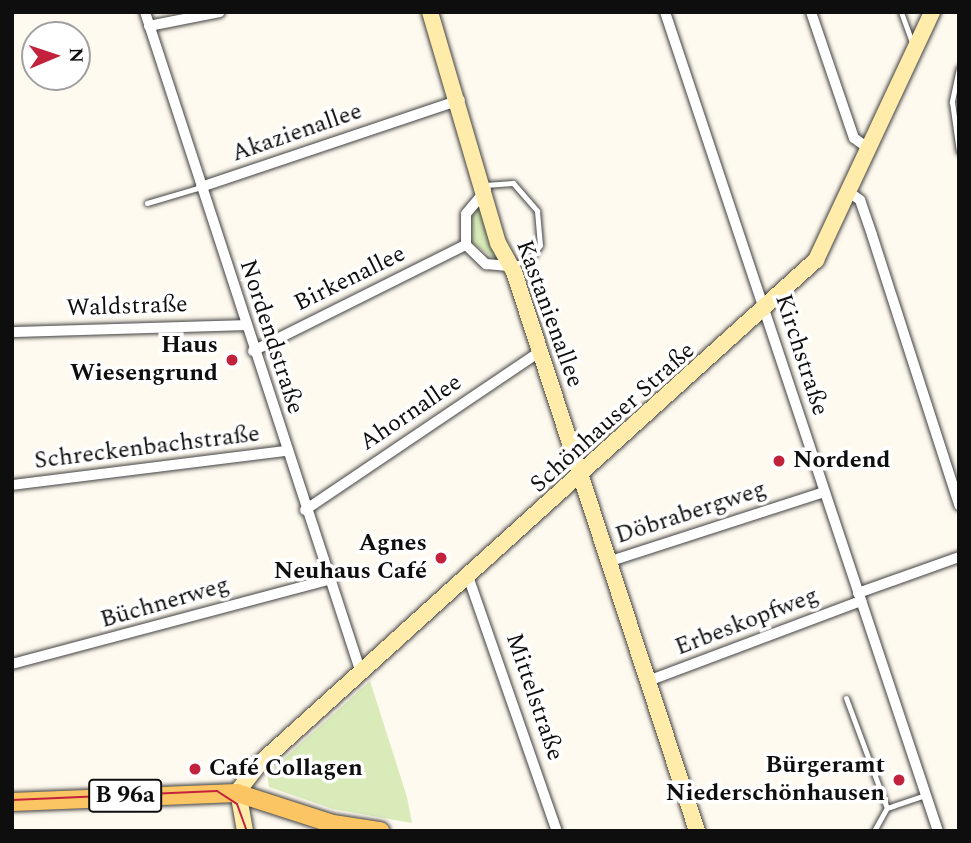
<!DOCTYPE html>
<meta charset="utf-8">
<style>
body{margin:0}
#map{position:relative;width:971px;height:843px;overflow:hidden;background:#fffaef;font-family:Spectral,serif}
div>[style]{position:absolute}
.green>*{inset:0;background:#d8ebb8}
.roads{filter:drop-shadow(0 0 2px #414141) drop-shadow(0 0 2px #414141)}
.lane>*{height:5px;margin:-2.5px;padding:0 2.5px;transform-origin:2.5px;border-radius:2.5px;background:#fff}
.street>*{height:10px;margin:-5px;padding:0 5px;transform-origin:5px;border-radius:5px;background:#fff}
.secondary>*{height:16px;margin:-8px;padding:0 8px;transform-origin:8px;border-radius:8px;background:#ffecaa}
.primary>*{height:18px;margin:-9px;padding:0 9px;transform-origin:9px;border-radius:9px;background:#fbc563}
.tram>*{height:2px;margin:-1px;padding:0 1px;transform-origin:1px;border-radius:1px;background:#c2223c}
.dots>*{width:19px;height:19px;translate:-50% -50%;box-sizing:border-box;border:4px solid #fff;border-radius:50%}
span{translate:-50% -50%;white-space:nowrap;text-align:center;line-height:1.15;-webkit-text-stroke:7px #fff;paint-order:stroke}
.shield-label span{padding:2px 5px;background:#fff;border:2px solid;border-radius:5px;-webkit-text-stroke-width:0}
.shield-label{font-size:23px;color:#0e0e0e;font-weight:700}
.street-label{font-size:24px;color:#0e0e0e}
.poi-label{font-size:24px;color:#0e0e0e;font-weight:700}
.right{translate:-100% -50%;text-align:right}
.left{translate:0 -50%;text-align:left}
.frame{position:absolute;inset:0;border:14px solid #0e0e0e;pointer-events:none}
.north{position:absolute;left:21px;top:21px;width:70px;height:70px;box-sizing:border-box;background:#fff;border:2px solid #9f9f9f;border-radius:50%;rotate:88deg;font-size:19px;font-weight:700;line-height:28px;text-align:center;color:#0e0e0e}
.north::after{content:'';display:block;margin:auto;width:24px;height:32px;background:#c2223c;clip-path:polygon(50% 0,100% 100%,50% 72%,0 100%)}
</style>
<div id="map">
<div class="green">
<i style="clip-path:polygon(479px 205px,498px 259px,496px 260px,470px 241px,470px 217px)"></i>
<i style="clip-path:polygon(370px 681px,407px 797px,412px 823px,333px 809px,269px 787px,267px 774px)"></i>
</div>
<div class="roads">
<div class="lane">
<i style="left:901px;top:12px;width:35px;rotate:70deg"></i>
<i style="left:959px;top:68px;width:35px;rotate:102deg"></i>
<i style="left:952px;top:102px;width:50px;rotate:82deg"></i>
<i style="left:485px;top:185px;width:28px;rotate:-4deg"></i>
<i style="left:513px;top:183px;width:37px;rotate:49deg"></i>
<i style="left:537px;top:211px;width:34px;rotate:85deg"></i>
<i style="left:540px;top:245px;width:16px;rotate:125deg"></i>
<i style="left:531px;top:258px;width:19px;rotate:159deg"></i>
<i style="left:147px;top:203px;width:56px;rotate:-16.5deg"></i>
<i style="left:846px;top:698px;width:117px;rotate:69.6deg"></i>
<i style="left:874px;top:831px;width:26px;rotate:-61deg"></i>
<i style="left:887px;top:808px;width:40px;rotate:-18.9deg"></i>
</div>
<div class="street">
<i style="left:145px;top:12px;width:695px;rotate:71.9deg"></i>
<i style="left:665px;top:12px;width:863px;rotate:71.57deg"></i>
<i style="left:811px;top:12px;width:133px;rotate:71.2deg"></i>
<i style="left:854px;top:138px;width:19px;rotate:36deg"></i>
<i style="left:149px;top:26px;width:72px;rotate:-11.2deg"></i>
<i style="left:201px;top:187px;width:273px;rotate:-18.6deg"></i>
<i style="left:486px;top:190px;width:31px;rotate:130deg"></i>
<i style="left:466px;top:214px;width:31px;rotate:90deg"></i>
<i style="left:466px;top:245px;width:28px;rotate:44deg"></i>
<i style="left:486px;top:264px;width:25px;rotate:5deg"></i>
<i style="left:849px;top:192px;width:14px;rotate:36deg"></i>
<i style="left:860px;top:200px;width:37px;rotate:71deg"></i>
<i style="left:872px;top:235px;width:284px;rotate:72.1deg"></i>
<i style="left:12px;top:332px;width:232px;rotate:-1.7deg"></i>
<i style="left:253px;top:351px;width:238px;rotate:-26.5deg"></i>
<i style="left:12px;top:485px;width:276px;rotate:-7.1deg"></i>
<i style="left:305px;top:510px;width:285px;rotate:-34deg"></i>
<i style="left:611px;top:561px;width:224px;rotate:-17.9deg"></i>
<i style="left:469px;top:579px;width:267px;rotate:70.8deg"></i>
<i style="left:858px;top:593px;width:107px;rotate:-19.6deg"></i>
<i style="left:12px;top:664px;width:326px;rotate:-14.9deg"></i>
<i style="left:648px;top:681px;width:228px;rotate:-20.6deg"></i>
</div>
<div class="secondary">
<i style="left:430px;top:12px;width:241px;rotate:73.6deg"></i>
<i style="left:498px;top:243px;width:33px;rotate:61deg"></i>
<i style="left:514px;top:272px;width:588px;rotate:71.87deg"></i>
<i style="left:245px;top:831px;width:41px;rotate:-99.9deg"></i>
<i style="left:238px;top:791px;width:33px;rotate:-52deg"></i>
<i style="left:258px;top:765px;width:753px;rotate:-42.15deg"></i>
<i style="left:816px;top:260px;width:274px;rotate:-64.9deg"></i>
</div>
<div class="primary">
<i style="left:12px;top:802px;width:225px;rotate:-2.3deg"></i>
<i style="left:237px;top:793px;width:101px;rotate:17.9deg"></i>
<i style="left:333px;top:824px;width:48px;rotate:8.5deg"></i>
</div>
</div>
<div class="tram">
<i style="left:12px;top:800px;width:205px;rotate:-2.5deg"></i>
<i style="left:217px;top:791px;width:24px;rotate:33deg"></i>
<i style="left:237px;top:804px;width:29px;rotate:70deg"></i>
</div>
<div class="dots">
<i style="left:232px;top:360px;background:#c2223c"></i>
<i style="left:779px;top:461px;background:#c2223c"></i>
<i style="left:441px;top:558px;background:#c2223c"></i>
<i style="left:195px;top:769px;background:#c2223c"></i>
<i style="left:899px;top:780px;background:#c2223c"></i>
</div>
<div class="shield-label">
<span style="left:125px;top:796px">B 96a</span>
</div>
<div class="street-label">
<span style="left:297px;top:133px;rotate:-19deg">Akazienallee</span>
<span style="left:350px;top:279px;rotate:-26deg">Birkenallee</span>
<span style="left:127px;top:307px;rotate:-2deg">Waldstraße</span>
<span style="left:549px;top:314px;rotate:70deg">Kastanienallee</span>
<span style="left:271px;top:337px;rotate:72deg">Nordendstraße</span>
<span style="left:801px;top:355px;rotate:72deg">Kirchstraße</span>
<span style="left:411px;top:413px;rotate:-34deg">Ahornallee</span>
<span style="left:613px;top:418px;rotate:-42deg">Schönhauser Straße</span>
<span style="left:147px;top:448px;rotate:-7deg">Schreckenbachstraße</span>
<span style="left:691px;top:513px;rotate:-18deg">Döbrabergweg</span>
<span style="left:165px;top:603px;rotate:-16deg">Büchnerweg</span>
<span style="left:747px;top:622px;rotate:-21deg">Erbeskopfweg</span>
<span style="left:534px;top:697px;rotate:71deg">Mittelstraße</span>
</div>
<div class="poi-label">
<span class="right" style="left:218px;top:360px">Haus<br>Wiesengrund</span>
<span class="left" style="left:793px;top:461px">Nordend</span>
<span class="right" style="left:427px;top:558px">Agnes<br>Neuhaus Café</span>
<span class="right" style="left:885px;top:780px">Bürgeramt<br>Niederschönhausen</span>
<span class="left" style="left:209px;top:769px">Café Collagen</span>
</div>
<div class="frame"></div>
<div class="north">N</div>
</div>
